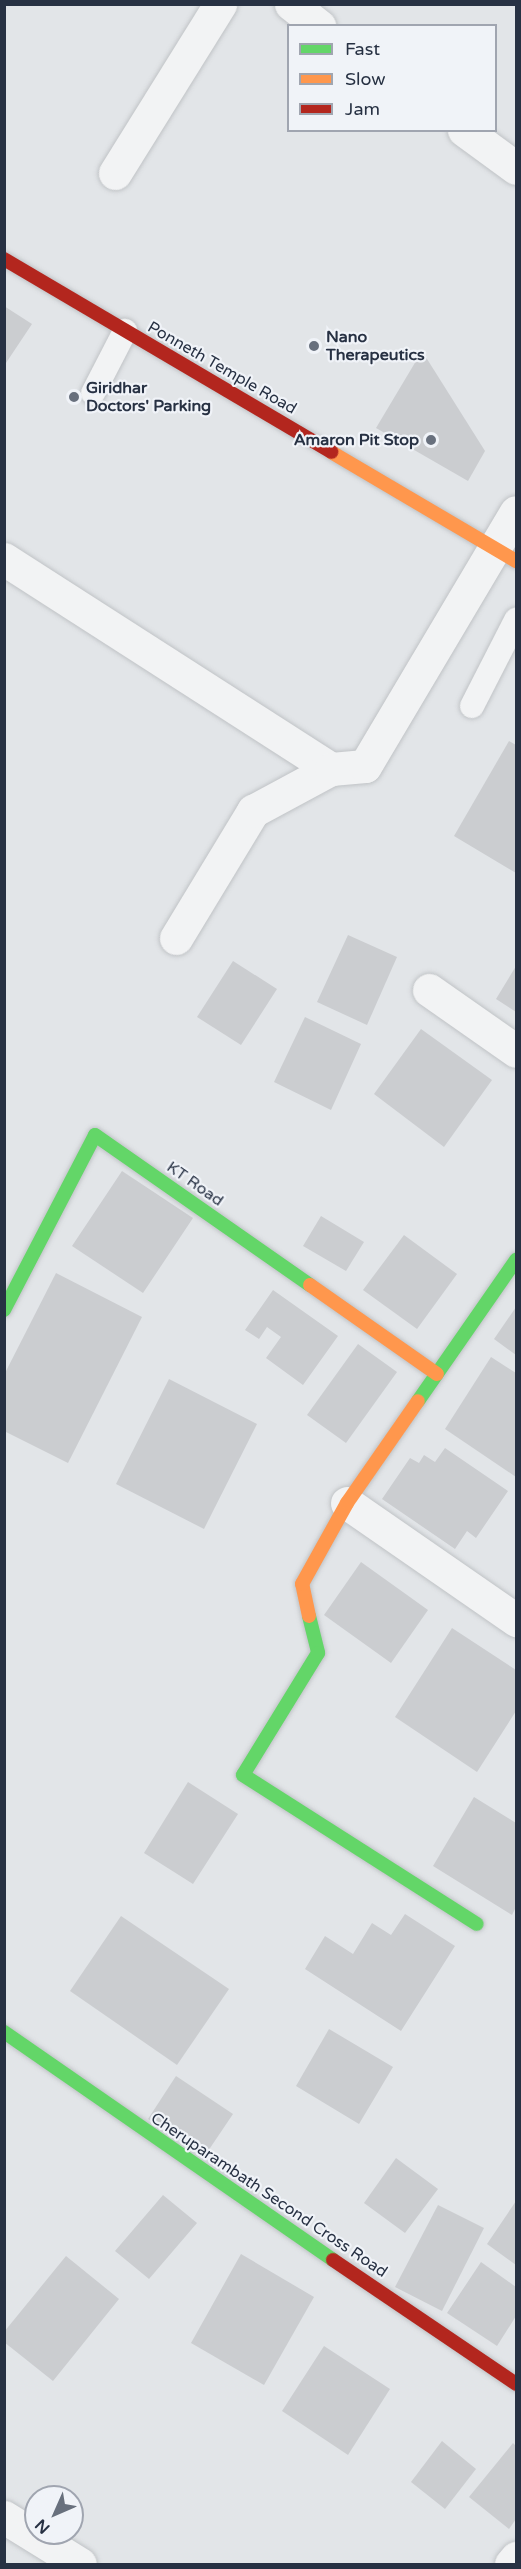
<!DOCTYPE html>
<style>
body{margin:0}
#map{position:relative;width:521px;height:2569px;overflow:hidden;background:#e2e5e8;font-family:"Varela Round",sans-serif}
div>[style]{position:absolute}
.building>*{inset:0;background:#cbcdd0}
.roads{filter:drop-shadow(0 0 2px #c0c3c6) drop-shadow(0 0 2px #c0c3c6)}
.lane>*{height:24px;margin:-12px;padding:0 12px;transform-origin:12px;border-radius:12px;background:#f2f3f4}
.street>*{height:33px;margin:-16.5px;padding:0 16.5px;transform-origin:16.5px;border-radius:16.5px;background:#f2f3f4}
.fast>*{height:14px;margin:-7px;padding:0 7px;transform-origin:7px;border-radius:7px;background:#63d668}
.slow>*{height:14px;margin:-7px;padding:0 7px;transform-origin:7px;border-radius:7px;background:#ff974d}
.jam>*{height:14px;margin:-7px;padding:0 7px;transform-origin:7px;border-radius:7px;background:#b3261e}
.dots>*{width:16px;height:16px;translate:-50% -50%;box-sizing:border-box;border:3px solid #f0f3f8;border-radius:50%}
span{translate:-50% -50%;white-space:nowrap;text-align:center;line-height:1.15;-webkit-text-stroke:4.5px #f0f3f8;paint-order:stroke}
.poi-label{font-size:16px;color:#273143;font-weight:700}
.left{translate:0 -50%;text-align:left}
.right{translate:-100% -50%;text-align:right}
.street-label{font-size:16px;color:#273143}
.frame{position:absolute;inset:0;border:6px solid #273143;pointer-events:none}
.legend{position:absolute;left:287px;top:24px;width:210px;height:108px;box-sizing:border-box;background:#f0f3f8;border:2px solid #a0a5b0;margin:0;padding:8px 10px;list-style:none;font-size:18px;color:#273143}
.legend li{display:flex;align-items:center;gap:12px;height:30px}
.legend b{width:30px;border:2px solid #a0a5b0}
.north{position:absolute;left:24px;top:2485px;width:60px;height:60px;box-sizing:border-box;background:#f0f3f8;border:2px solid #a0a5b0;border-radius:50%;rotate:225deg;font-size:16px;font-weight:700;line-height:24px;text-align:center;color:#273143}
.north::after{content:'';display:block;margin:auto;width:21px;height:27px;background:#68707d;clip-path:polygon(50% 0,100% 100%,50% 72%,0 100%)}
</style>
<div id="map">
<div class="building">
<i style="clip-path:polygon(4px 306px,32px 324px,4px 366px)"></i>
<i style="clip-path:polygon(422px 351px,485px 451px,468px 481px,376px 428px)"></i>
<i style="clip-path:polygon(509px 741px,516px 745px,516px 873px,454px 836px)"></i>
<i style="clip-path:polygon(348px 935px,397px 957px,367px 1025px,317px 1002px)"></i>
<i style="clip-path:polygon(233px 961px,277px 989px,241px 1045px,197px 1017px)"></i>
<i style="clip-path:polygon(516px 966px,516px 1012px,496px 999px)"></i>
<i style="clip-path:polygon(305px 1017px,361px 1044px,331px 1110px,274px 1082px)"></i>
<i style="clip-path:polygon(421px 1029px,492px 1080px,444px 1147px,374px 1094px)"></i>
<i style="clip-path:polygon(122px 1171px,193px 1218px,143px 1293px,72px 1246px)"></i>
<i style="clip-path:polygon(321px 1216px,364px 1242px,346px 1271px,303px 1246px)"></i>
<i style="clip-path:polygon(404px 1235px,457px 1274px,417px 1329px,363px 1290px)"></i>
<i style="clip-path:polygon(56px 1273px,142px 1317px,68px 1463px,4px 1431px,4px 1375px)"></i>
<i style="clip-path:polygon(273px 1290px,338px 1336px,303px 1385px,266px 1358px,281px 1337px,267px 1327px,259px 1339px,245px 1330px)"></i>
<i style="clip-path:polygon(516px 1307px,516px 1355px,494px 1339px)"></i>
<i style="clip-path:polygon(358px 1344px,397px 1372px,346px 1443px,307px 1415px)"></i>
<i style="clip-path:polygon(491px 1357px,516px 1373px,516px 1477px,445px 1429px)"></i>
<i style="clip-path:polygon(169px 1379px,257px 1424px,204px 1529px,116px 1484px)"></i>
<i style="clip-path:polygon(445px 1448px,508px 1491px,476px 1538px,467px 1531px,455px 1549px,382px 1499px,410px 1458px,419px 1463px,424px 1455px,435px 1462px)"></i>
<i style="clip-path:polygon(361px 1562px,428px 1610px,391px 1663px,324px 1615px)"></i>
<i style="clip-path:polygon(452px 1628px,516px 1670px,516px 1711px,477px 1772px,395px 1717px)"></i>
<i style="clip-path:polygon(188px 1782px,238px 1814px,193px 1884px,144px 1853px)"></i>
<i style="clip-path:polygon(474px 1797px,516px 1823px,516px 1907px,512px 1915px,433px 1866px)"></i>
<i style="clip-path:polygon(405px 1914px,455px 1946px,401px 2031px,305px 1969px,325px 1936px,353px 1954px,372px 1923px,391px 1935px)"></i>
<i style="clip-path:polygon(121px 1916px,229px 1989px,177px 2065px,70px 1991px)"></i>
<i style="clip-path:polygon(329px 2029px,393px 2067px,359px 2124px,296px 2086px)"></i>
<i style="clip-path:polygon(176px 2076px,233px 2114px,204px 2157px,148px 2119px)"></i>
<i style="clip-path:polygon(396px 2158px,438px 2189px,405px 2233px,364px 2203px)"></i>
<i style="clip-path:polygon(163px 2195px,197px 2223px,149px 2279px,115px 2251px)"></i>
<i style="clip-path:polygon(516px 2201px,516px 2265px,487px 2244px)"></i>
<i style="clip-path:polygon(438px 2205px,484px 2228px,442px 2311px,395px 2287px)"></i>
<i style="clip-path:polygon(241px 2254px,314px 2297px,264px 2385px,191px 2343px)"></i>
<i style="clip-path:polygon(66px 2256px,119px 2299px,53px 2381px,4px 2342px,4px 2332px)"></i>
<i style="clip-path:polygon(481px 2262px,516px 2287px,516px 2316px,497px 2346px,447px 2313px)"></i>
<i style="clip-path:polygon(324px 2346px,390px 2389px,348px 2455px,282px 2411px)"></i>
<i style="clip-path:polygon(442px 2441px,476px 2469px,445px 2509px,411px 2482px)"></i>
<i style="clip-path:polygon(513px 2443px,516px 2446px,516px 2519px,509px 2529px,469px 2497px)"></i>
</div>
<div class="roads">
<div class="lane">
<i style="left:93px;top:393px;width:70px;rotate:-62.7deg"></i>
<i style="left:472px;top:706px;width:97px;rotate:-62.9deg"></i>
</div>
<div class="street">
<i style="left:291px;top:4px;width:36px;rotate:38deg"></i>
<i style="left:464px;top:130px;width:64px;rotate:36.2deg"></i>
<i style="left:115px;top:173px;width:199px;rotate:-58.1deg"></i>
<i style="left:4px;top:559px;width:389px;rotate:32.7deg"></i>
<i style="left:176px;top:938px;width:149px;rotate:-58.8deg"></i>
<i style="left:253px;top:811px;width:89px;rotate:-28.3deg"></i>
<i style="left:331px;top:769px;width:34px;rotate:-5deg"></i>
<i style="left:365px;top:766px;width:295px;rotate:-59.3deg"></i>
<i style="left:429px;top:990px;width:106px;rotate:35deg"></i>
<i style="left:347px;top:1503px;width:206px;rotate:34.7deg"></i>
<i style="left:4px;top:2517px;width:89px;rotate:31.7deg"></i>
<i style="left:511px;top:2564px;width:8px;rotate:-50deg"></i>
</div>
<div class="fast">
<i style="left:4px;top:1310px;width:197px;rotate:-62.5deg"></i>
<i style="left:95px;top:1135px;width:262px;rotate:34.9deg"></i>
<i style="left:418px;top:1401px;width:172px;rotate:-55.2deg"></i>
<i style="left:309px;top:1616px;width:38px;rotate:76deg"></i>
<i style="left:318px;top:1653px;width:143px;rotate:121.6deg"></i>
<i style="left:243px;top:1775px;width:277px;rotate:32.5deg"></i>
<i style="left:4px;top:2032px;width:400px;rotate:34.7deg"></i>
</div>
<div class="slow">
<i style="left:331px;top:452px;width:215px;rotate:30.5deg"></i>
<i style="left:310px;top:1285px;width:155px;rotate:35deg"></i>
<i style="left:309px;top:1616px;width:33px;rotate:-102deg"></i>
<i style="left:302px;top:1584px;width:93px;rotate:-60.9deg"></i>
<i style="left:347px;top:1503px;width:124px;rotate:-55.2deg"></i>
</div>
<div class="jam">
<i style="left:4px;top:259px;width:380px;rotate:30.5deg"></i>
<i style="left:333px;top:2260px;width:221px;rotate:34.1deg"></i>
</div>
</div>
<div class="dots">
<i style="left:314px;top:346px;background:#68707d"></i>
<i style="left:74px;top:397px;background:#68707d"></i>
<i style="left:431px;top:440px;background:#68707d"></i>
</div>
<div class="poi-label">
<span class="left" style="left:326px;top:346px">Nano<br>Therapeutics</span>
<span class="left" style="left:86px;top:397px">Giridhar<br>Doctors' Parking</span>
<span class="right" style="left:419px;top:440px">Amaron Pit Stop</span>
</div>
<div class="street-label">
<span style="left:222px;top:368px;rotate:30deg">Ponneth Temple Road</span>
<span style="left:195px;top:1184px;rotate:35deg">KT Road</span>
<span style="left:269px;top:2195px;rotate:34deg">Cheruparambath Second Cross Road</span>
</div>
<div class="frame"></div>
<ul class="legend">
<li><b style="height:8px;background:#63d668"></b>Fast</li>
<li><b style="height:8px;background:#ff974d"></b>Slow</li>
<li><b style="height:8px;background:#b3261e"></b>Jam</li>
</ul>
<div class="north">N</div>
</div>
